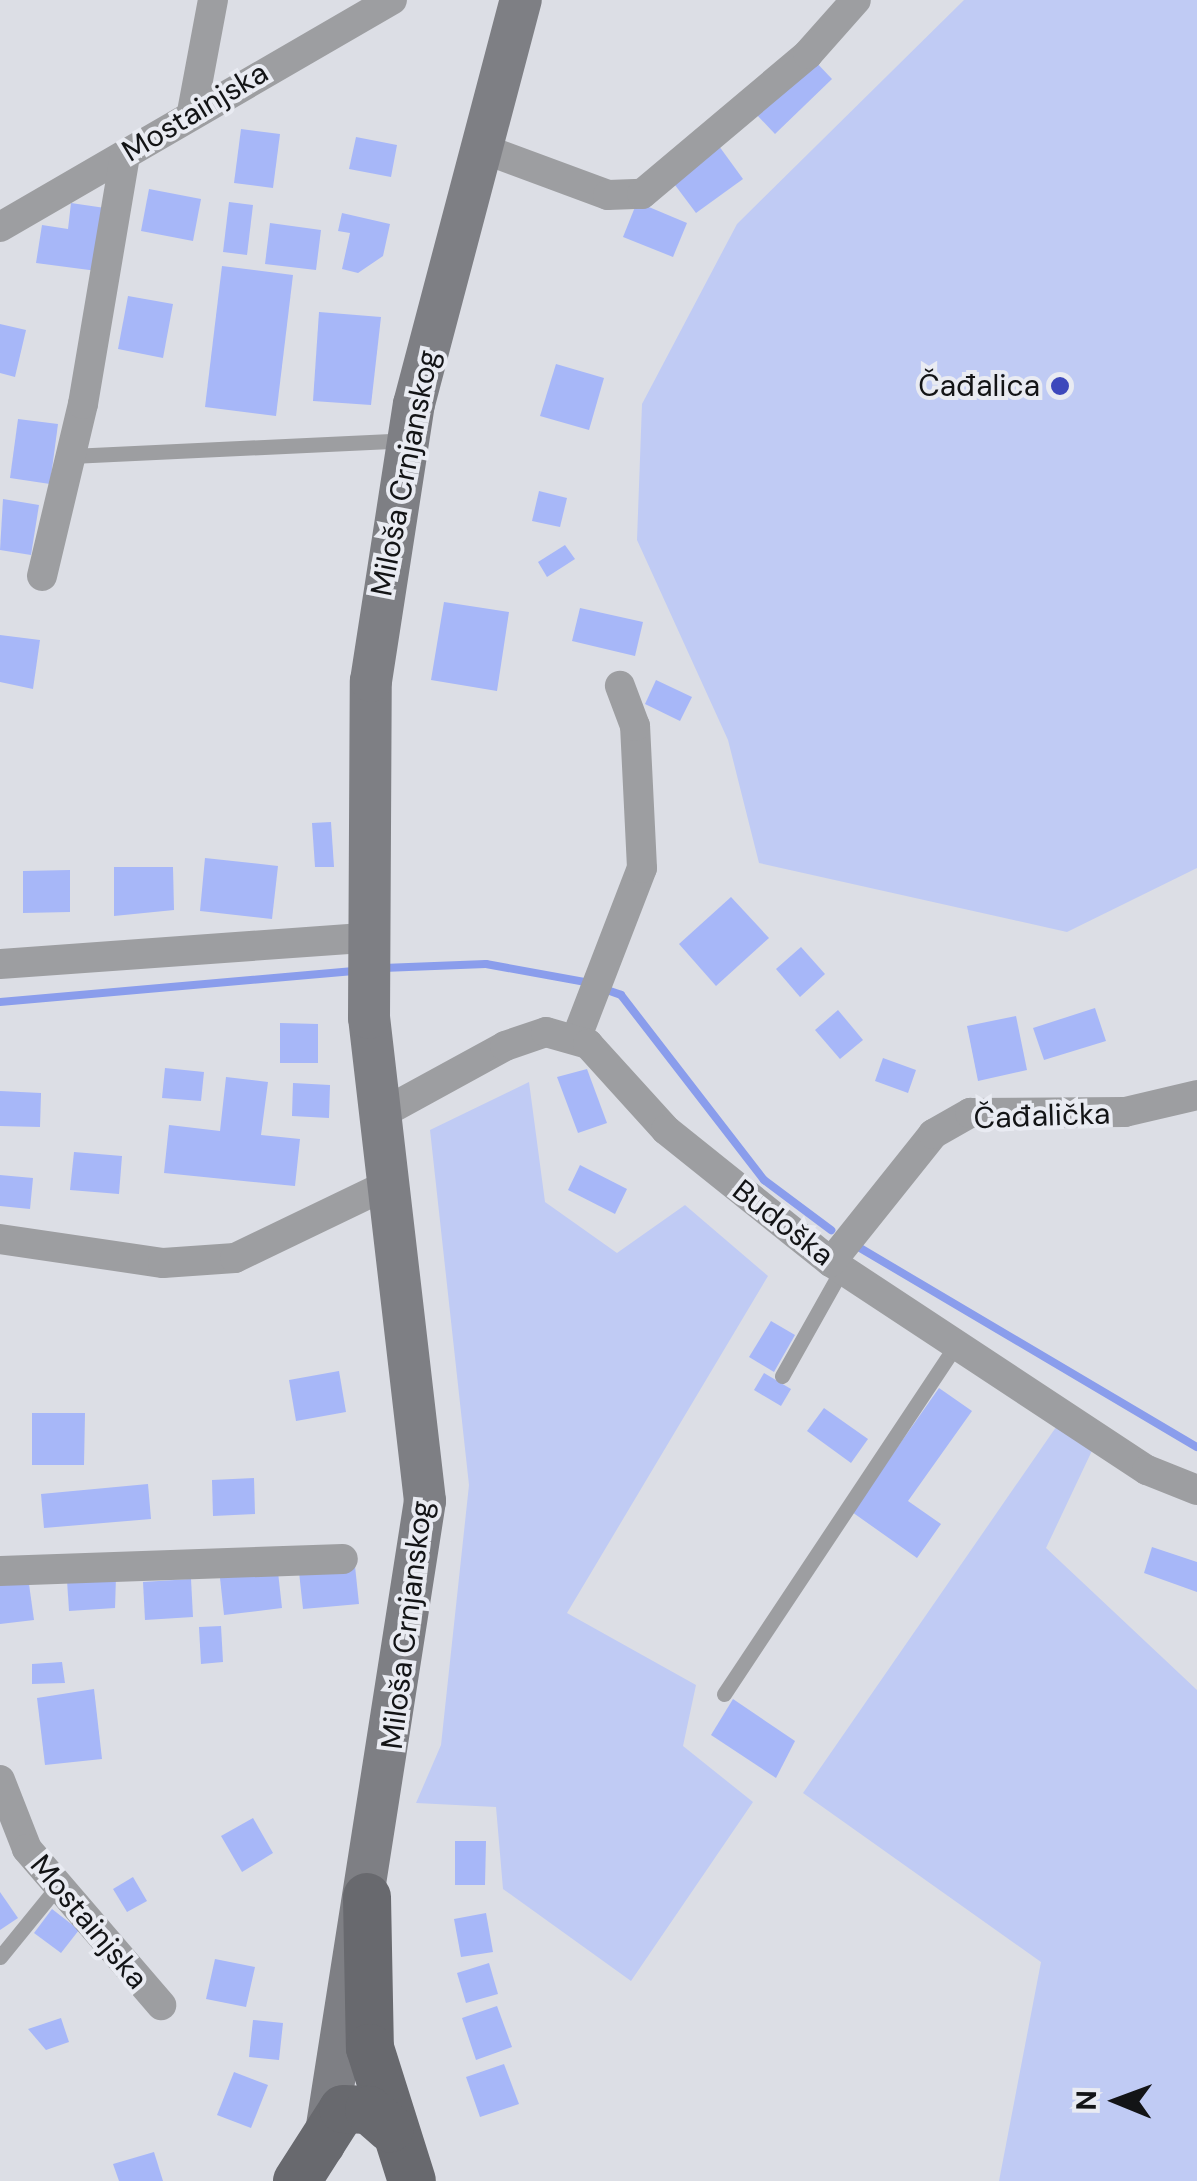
<!DOCTYPE html>
<meta charset="utf-8">
<style>
body{margin:0}
#map{position:relative;width:1197px;height:2181px;overflow:hidden;background:#dcdee5;font-family:"DM Sans",sans-serif}
div>[style]{position:absolute}
.green>*{inset:0;background:#c0cbf4}
.stream>*{height:8px;margin:-4px;padding:0 4px;transform-origin:4px;border-radius:4px;background:#8a9dec}
.building>*{inset:0;background:#a7b7f8}
.lane>*{height:15px;margin:-7.5px;padding:0 7.5px;transform-origin:7.5px;border-radius:7.5px;background:#9d9ea1}
.street>*{height:30px;margin:-15px;padding:0 15px;transform-origin:15px;border-radius:15px;background:#9d9ea1}
.secondary>*{height:42px;margin:-21px;padding:0 21px;transform-origin:21px;border-radius:21px;background:#7e7f84}
.primary>*{height:48px;margin:-24px;padding:0 24px;transform-origin:24px;border-radius:24px;background:#68696e}
.dots>*{width:28px;height:28px;translate:-50% -50%;box-sizing:border-box;border:5px solid #e9ebf2;border-radius:50%}
span{translate:-50% -50%;white-space:nowrap;text-align:center;line-height:1.15;-webkit-text-stroke:8px #e9ebf2;paint-order:stroke}
.street-label{font-size:30px;color:#131416}
.poi-label{font-size:30px;color:#131416}
.right{translate:-100% -50%;text-align:right}
.north{position:absolute;left:1067px;top:2051px;width:100px;height:100px;-webkit-text-stroke:8px #e9ebf2;paint-order:stroke;rotate:271deg;font-size:28px;font-weight:700;line-height:40px;text-align:center;color:#131416}
.north::after{content:'';display:block;margin:auto;width:35px;height:45px;background:#131416;clip-path:polygon(50% 0,100% 100%,50% 72%,0 100%)}
</style>
<div id="map">
<div class="green">
<i style="clip-path:polygon(964px 0,1197px 0,1197px 868px,1067px 932px,759px 863px,728px 740px,637px 540px,642px 404px,737px 224px)"></i>
<i style="clip-path:polygon(529px 1082px,545px 1202px,617px 1253px,685px 1205px,768px 1276px,567px 1613px,696px 1685px,683px 1746px,753px 1802px,631px 1981px,503px 1889px,496px 1807px,416px 1803px,441px 1745px,469px 1485px,430px 1130px)"></i>
<i style="clip-path:polygon(1063px 1417px,1098px 1438px,1046px 1548px,1197px 1690px,1197px 2181px,999px 2181px,1041px 1962px,803px 1793px)"></i>
</div>
<div class="stream">
<i style="left:383px;top:968px;width:103px;rotate:-2.2deg"></i>
<i style="left:486px;top:964px;width:107px;rotate:10.3deg"></i>
<i style="left:604px;top:989px;width:18px;rotate:19deg"></i>
<i style="left:621px;top:995px;width:234px;rotate:52.3deg"></i>
<i style="left:764px;top:1180px;width:84px;rotate:36.7deg"></i>
<i style="left:0;top:1002px;width:355px;rotate:-5deg"></i>
<i style="left:855px;top:1245px;width:397px;rotate:30.6deg"></i>
</div>
<div class="building">
<i style="clip-path:polygon(814px 60px,832px 79px,775px 134px,756px 114px)"></i>
<i style="clip-path:polygon(241px 129px,280px 134px,273px 188px,234px 183px)"></i>
<i style="clip-path:polygon(356px 137px,397px 145px,391px 177px,349px 169px)"></i>
<i style="clip-path:polygon(719px 146px,743px 179px,696px 213px,672px 181px)"></i>
<i style="clip-path:polygon(149px 189px,201px 199px,193px 241px,141px 231px)"></i>
<i style="clip-path:polygon(229px 202px,253px 205px,247px 255px,223px 252px)"></i>
<i style="clip-path:polygon(637px 202px,687px 223px,673px 257px,623px 237px)"></i>
<i style="clip-path:polygon(71px 203px,105px 208px,97px 271px,36px 263px,42px 225px,68px 229px)"></i>
<i style="clip-path:polygon(342px 213px,390px 224px,383px 256px,358px 273px,342px 269px,350px 233px,338px 231px)"></i>
<i style="clip-path:polygon(270px 223px,321px 230px,316px 270px,265px 264px)"></i>
<i style="clip-path:polygon(222px 266px,293px 275px,276px 416px,205px 407px)"></i>
<i style="clip-path:polygon(128px 296px,173px 304px,163px 358px,118px 349px)"></i>
<i style="clip-path:polygon(319px 312px,381px 317px,371px 405px,313px 401px)"></i>
<i style="clip-path:polygon(0 324px,26px 330px,15px 377px,0 373px)"></i>
<i style="clip-path:polygon(556px 364px,604px 378px,589px 430px,540px 416px)"></i>
<i style="clip-path:polygon(18px 419px,58px 424px,50px 484px,10px 478px)"></i>
<i style="clip-path:polygon(539px 491px,567px 498px,560px 527px,532px 521px)"></i>
<i style="clip-path:polygon(3px 499px,39px 505px,31px 555px,0 550px)"></i>
<i style="clip-path:polygon(565px 545px,575px 559px,547px 577px,538px 562px)"></i>
<i style="clip-path:polygon(444px 602px,509px 612px,497px 691px,431px 680px)"></i>
<i style="clip-path:polygon(580px 608px,643px 622px,635px 656px,572px 641px)"></i>
<i style="clip-path:polygon(0 635px,40px 640px,33px 689px,0 682px)"></i>
<i style="clip-path:polygon(656px 680px,692px 697px,680px 721px,645px 704px)"></i>
<i style="clip-path:polygon(331px 822px,334px 867px,315px 867px,312px 823px)"></i>
<i style="clip-path:polygon(205px 858px,278px 866px,272px 919px,200px 911px)"></i>
<i style="clip-path:polygon(114px 867px,173px 867px,174px 910px,114px 916px)"></i>
<i style="clip-path:polygon(70px 870px,70px 912px,23px 913px,23px 871px)"></i>
<i style="clip-path:polygon(731px 897px,769px 938px,716px 986px,679px 944px)"></i>
<i style="clip-path:polygon(801px 947px,825px 974px,800px 997px,776px 969px)"></i>
<i style="clip-path:polygon(1095px 1008px,1106px 1041px,1044px 1060px,1033px 1028px)"></i>
<i style="clip-path:polygon(838px 1010px,863px 1040px,840px 1059px,815px 1030px)"></i>
<i style="clip-path:polygon(1016px 1016px,1027px 1070px,978px 1081px,967px 1026px)"></i>
<i style="clip-path:polygon(280px 1023px,318px 1024px,318px 1063px,280px 1063px)"></i>
<i style="clip-path:polygon(883px 1058px,916px 1070px,908px 1093px,875px 1081px)"></i>
<i style="clip-path:polygon(165px 1068px,204px 1072px,201px 1101px,162px 1098px)"></i>
<i style="clip-path:polygon(587px 1069px,607px 1123px,578px 1133px,557px 1077px)"></i>
<i style="clip-path:polygon(226px 1077px,268px 1082px,261px 1135px,300px 1139px,295px 1186px,164px 1173px,169px 1125px,220px 1131px)"></i>
<i style="clip-path:polygon(293px 1083px,330px 1085px,329px 1118px,292px 1116px)"></i>
<i style="clip-path:polygon(0 1091px,41px 1093px,40px 1127px,0 1126px)"></i>
<i style="clip-path:polygon(74px 1152px,122px 1156px,119px 1194px,70px 1190px)"></i>
<i style="clip-path:polygon(580px 1165px,627px 1189px,615px 1214px,568px 1190px)"></i>
<i style="clip-path:polygon(0 1175px,33px 1178px,30px 1209px,0 1206px)"></i>
<i style="clip-path:polygon(771px 1321px,795px 1335px,774px 1372px,749px 1357px)"></i>
<i style="clip-path:polygon(339px 1371px,346px 1412px,296px 1421px,289px 1380px)"></i>
<i style="clip-path:polygon(764px 1373px,791px 1389px,781px 1406px,754px 1390px)"></i>
<i style="clip-path:polygon(939px 1388px,972px 1411px,908px 1501px,941px 1524px,917px 1558px,852px 1512px)"></i>
<i style="clip-path:polygon(824px 1408px,868px 1439px,851px 1463px,807px 1431px)"></i>
<i style="clip-path:polygon(32px 1413px,85px 1413px,84px 1465px,32px 1465px)"></i>
<i style="clip-path:polygon(254px 1478px,255px 1514px,213px 1516px,212px 1480px)"></i>
<i style="clip-path:polygon(148px 1484px,151px 1519px,44px 1528px,41px 1494px)"></i>
<i style="clip-path:polygon(1152px 1547px,1197px 1562px,1197px 1592px,1144px 1573px)"></i>
<i style="clip-path:polygon(355px 1566px,359px 1604px,303px 1609px,299px 1572px)"></i>
<i style="clip-path:polygon(278px 1572px,282px 1608px,224px 1615px,220px 1578px)"></i>
<i style="clip-path:polygon(28px 1577px,34px 1620px,0 1624px,0 1580px)"></i>
<i style="clip-path:polygon(116px 1577px,115px 1608px,69px 1611px,67px 1580px)"></i>
<i style="clip-path:polygon(191px 1579px,193px 1617px,145px 1620px,143px 1582px)"></i>
<i style="clip-path:polygon(221px 1626px,223px 1662px,201px 1664px,199px 1627px)"></i>
<i style="clip-path:polygon(62px 1662px,65px 1683px,32px 1684px,32px 1664px)"></i>
<i style="clip-path:polygon(94px 1689px,102px 1759px,45px 1765px,37px 1698px)"></i>
<i style="clip-path:polygon(733px 1699px,795px 1741px,776px 1778px,711px 1735px)"></i>
<i style="clip-path:polygon(253px 1818px,273px 1853px,242px 1872px,221px 1836px)"></i>
<i style="clip-path:polygon(455px 1841px,486px 1841px,485px 1885px,455px 1885px)"></i>
<i style="clip-path:polygon(133px 1877px,147px 1901px,127px 1912px,113px 1889px)"></i>
<i style="clip-path:polygon(0 1892px,18px 1918px,0 1930px)"></i>
<i style="clip-path:polygon(52px 1909px,79px 1930px,61px 1953px,34px 1933px)"></i>
<i style="clip-path:polygon(486px 1913px,493px 1952px,461px 1957px,454px 1919px)"></i>
<i style="clip-path:polygon(215px 1959px,255px 1967px,246px 2007px,206px 1999px)"></i>
<i style="clip-path:polygon(489px 1963px,498px 1994px,466px 2003px,457px 1973px)"></i>
<i style="clip-path:polygon(497px 2006px,512px 2047px,476px 2060px,462px 2018px)"></i>
<i style="clip-path:polygon(61px 2018px,69px 2042px,46px 2050px,28px 2029px)"></i>
<i style="clip-path:polygon(253px 2020px,283px 2023px,279px 2060px,249px 2057px)"></i>
<i style="clip-path:polygon(504px 2064px,519px 2104px,480px 2117px,466px 2077px)"></i>
<i style="clip-path:polygon(234px 2072px,268px 2085px,251px 2128px,217px 2115px)"></i>
<i style="clip-path:polygon(154px 2152px,163px 2181px,119px 2181px,113px 2164px)"></i>
</div>
<div class="lane">
<i style="left:71px;top:456px;width:336px;rotate:-2.7deg"></i>
<i style="left:782px;top:1376px;width:123px;rotate:-60.7deg"></i>
<i style="left:724px;top:1694px;width:418px;rotate:-56.4deg"></i>
<i style="left:0;top:1957px;width:89px;rotate:-50.9deg"></i>
</div>
<div class="street">
<i style="left:192px;top:112px;width:114px;rotate:-79.4deg"></i>
<i style="left:481px;top:148px;width:135px;rotate:20.3deg"></i>
<i style="left:608px;top:195px;width:34px;rotate:-2deg"></i>
<i style="left:642px;top:194px;width:217px;rotate:-40.1deg"></i>
<i style="left:808px;top:54px;width:72px;rotate:-48.4deg"></i>
<i style="left:0;top:227px;width:453px;rotate:-30.1deg"></i>
<i style="left:42px;top:576px;width:177px;rotate:-76.6deg"></i>
<i style="left:83px;top:404px;width:253px;rotate:-80.4deg"></i>
<i style="left:0;top:964px;width:367px;rotate:-4.1deg"></i>
<i style="left:576px;top:1039px;width:183px;rotate:-68.9deg"></i>
<i style="left:642px;top:868px;width:142px;rotate:-92.8deg"></i>
<i style="left:635px;top:726px;width:43px;rotate:-110.6deg"></i>
<i style="left:381px;top:1114px;width:141px;rotate:-28.7deg"></i>
<i style="left:505px;top:1046px;width:43px;rotate:-18.9deg"></i>
<i style="left:546px;top:1032px;width:44px;rotate:15.9deg"></i>
<i style="left:588px;top:1044px;width:116px;rotate:47.8deg"></i>
<i style="left:666px;top:1130px;width:211px;rotate:38.7deg"></i>
<i style="left:831px;top:1262px;width:378px;rotate:33.4deg"></i>
<i style="left:1147px;top:1470px;width:54px;rotate:21.8deg"></i>
<i style="left:0;top:1239px;width:165px;rotate:8.4deg"></i>
<i style="left:163px;top:1263px;width:72px;rotate:-4deg"></i>
<i style="left:235px;top:1258px;width:173px;rotate:-25.7deg"></i>
<i style="left:831px;top:1262px;width:164px;rotate:-51.4deg"></i>
<i style="left:933px;top:1134px;width:43px;rotate:-29.6deg"></i>
<i style="left:970px;top:1113px;width:155px;rotate:-0.4deg"></i>
<i style="left:1125px;top:1112px;width:74px;rotate:-13.3deg"></i>
<i style="left:0;top:1571px;width:343px;rotate:-2deg"></i>
<i style="left:0;top:1780px;width:74px;rotate:68.6deg"></i>
<i style="left:27px;top:1849px;width:206px;rotate:49.3deg"></i>
</div>
<div class="secondary">
<i style="left:324px;top:2145px;width:652px;rotate:-81.09deg"></i>
<i style="left:425px;top:1501px;width:486px;rotate:-96.6deg"></i>
<i style="left:369px;top:1018px;width:337px;rotate:-89.7deg"></i>
<i style="left:371px;top:681px;width:280px;rotate:-81.2deg"></i>
<i style="left:414px;top:404px;width:418px;rotate:-75.2deg"></i>
</div>
<div class="primary">
<i style="left:367px;top:1897px;width:151px;rotate:88.9deg"></i>
<i style="left:370px;top:2048px;width:139px;rotate:72.5deg"></i>
<i style="left:297px;top:2181px;width:85px;rotate:-57.4deg"></i>
<i style="left:343px;top:2109px;width:26px;rotate:2deg"></i>
<i style="left:369px;top:2110px;width:28px;rotate:41deg"></i>
</div>
<div class="dots">
<i style="left:1060px;top:386px;background:#3d48bc"></i>
</div>
<div class="street-label">
<span style="left:195px;top:112px;rotate:-31deg">Mostainjska</span>
<span style="left:405px;top:473px;rotate:-79deg">Miloša Crnjanskog</span>
<span style="left:1042px;top:1116px;rotate:-2deg">Čađalička</span>
<span style="left:783px;top:1223px;rotate:38deg">Budoška</span>
<span style="left:407px;top:1625px;rotate:-83deg">Miloša Crnjanskog</span>
<span style="left:89px;top:1922px;rotate:50deg">Mostainjska</span>
</div>
<div class="poi-label">
<span class="right" style="left:1040px;top:386px">Čađalica</span>
</div>
<div class="north">N</div>
</div>
